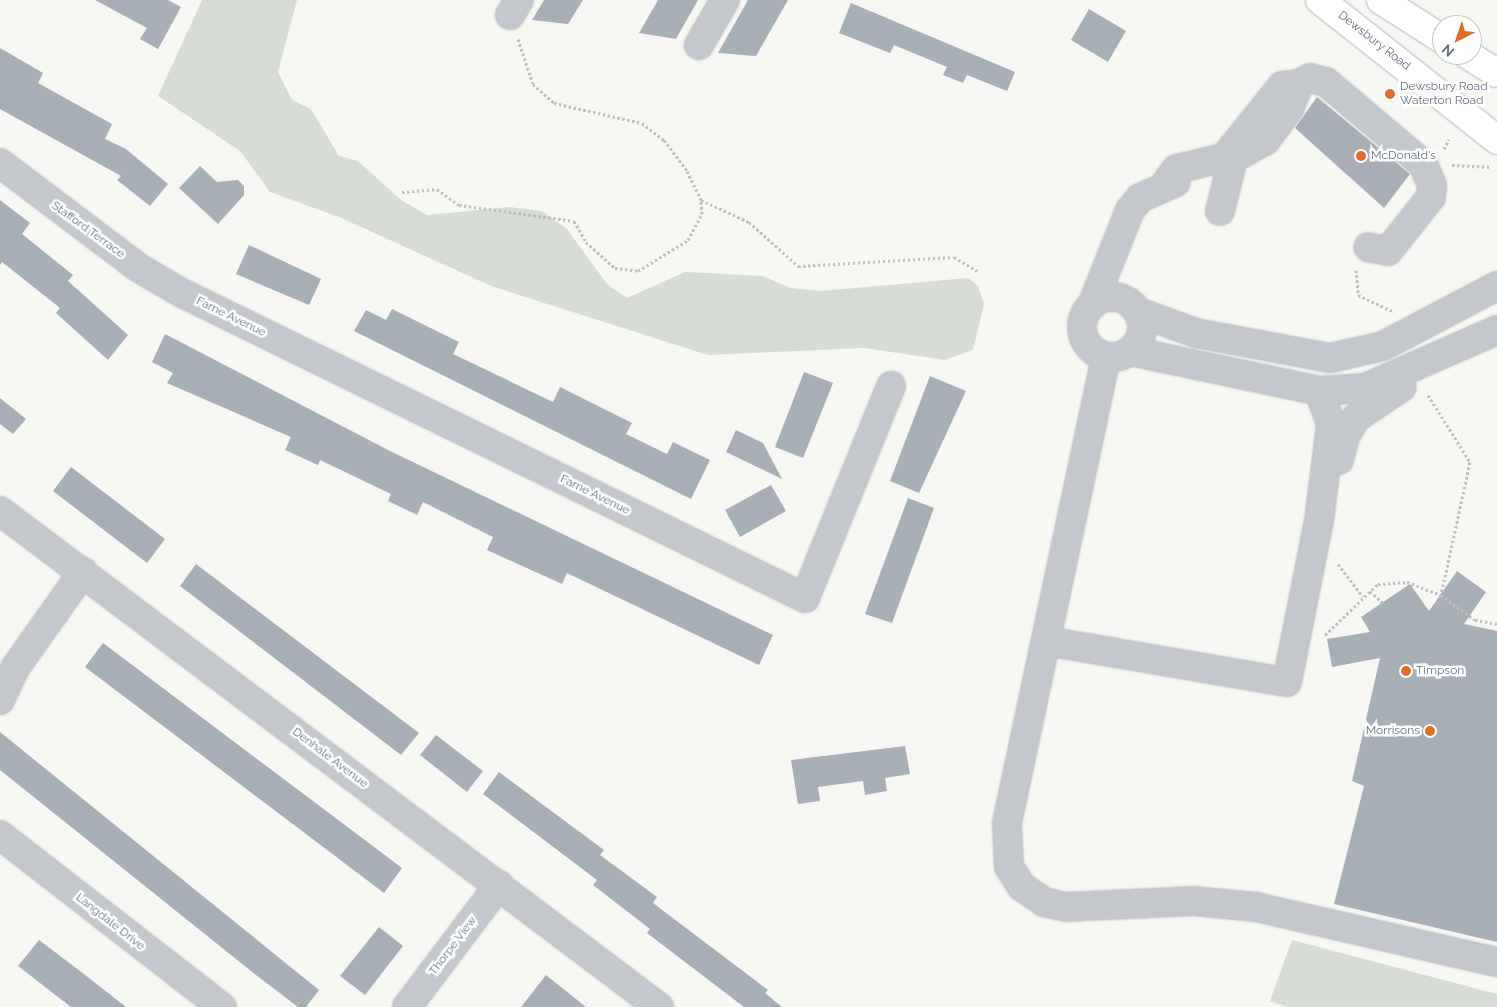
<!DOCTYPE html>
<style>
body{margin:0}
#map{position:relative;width:1497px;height:1007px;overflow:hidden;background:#f6f6f3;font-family:Raleway,sans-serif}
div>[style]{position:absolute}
.green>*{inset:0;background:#d7ddd4}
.building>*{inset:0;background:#a9afb6}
.path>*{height:3px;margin-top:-1.5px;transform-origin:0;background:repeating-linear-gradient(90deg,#bebfc2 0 2.5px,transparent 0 5px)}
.roads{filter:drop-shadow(0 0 1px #b7b9bd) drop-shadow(0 0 1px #b7b9bd)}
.minor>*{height:28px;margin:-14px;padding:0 14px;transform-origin:14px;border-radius:14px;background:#c4c7cb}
.minor>.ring{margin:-14px;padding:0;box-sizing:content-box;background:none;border:28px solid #c4c7cb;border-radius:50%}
.highway>*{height:28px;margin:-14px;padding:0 14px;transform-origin:14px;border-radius:14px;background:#fff}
.dots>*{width:14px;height:14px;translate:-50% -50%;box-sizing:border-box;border:2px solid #fff;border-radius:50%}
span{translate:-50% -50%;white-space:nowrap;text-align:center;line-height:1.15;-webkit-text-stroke:5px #fff;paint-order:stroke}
.street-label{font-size:12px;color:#667284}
.poi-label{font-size:12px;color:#667284}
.left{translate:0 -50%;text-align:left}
.right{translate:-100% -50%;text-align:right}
.north{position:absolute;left:1432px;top:15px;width:50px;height:50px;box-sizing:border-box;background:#fff;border:1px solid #c2c7ce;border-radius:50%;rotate:221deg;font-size:14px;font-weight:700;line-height:20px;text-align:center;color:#667284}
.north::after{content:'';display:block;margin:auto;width:18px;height:22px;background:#e16d29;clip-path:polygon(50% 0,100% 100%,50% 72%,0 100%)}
</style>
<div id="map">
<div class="green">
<i style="clip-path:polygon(202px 0,297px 0,278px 72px,292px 100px,311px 109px,339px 156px,358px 161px,401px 200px,427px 215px,509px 207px,542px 211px,567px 229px,607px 284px,627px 298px,685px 272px,763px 276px,790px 288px,821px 291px,968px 278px,978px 286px,984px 304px,973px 350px,945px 360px,865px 348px,708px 355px,491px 286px,339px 217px,270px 192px,240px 151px,158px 96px)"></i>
<i style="clip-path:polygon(1292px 940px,1497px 994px,1497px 1007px,1287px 1007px,1270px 1001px)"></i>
</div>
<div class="building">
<i style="clip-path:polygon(95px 0,168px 0,181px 7px,158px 49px,140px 39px,147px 28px)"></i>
<i style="clip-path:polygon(544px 0,583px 0,568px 24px,532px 20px)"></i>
<i style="clip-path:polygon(658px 0,698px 0,676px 39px,639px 33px)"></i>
<i style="clip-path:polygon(748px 0,788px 0,756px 56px,718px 53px)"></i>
<i style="clip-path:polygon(851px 3px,1015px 72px,1007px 91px,967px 75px,963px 83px,943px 75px,947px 67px,894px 45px,890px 53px,839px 33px)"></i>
<i style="clip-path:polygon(1089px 9px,1126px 31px,1108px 62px,1071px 40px)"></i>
<i style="clip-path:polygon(0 48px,43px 73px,38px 83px,112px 124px,105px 139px,126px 149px,168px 184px,150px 206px,117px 180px,121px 176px,0 109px)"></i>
<i style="clip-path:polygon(1317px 97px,1410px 174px,1384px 208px,1295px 128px)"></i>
<i style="clip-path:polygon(200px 166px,217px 182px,238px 180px,244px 186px,244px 195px,218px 224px,179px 188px)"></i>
<i style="clip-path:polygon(0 200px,30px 223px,22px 234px,73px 275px,68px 281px,128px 335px,108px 360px,56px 313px,60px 308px,2px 262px,0 265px)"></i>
<i style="clip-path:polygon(249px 245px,321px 279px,309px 305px,236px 274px)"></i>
<i style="clip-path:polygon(392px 309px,459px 342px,453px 354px,553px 402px,560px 387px,632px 423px,626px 434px,667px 454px,673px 442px,710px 460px,691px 499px,354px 331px,366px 310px,386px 320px)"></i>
<i style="clip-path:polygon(165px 334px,390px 451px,773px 635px,759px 665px,567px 573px,562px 584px,487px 550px,493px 537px,423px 502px,417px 515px,388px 501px,391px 494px,320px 460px,318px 465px,285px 450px,291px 437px,167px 383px,173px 373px,152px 362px)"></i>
<i style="clip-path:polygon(804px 372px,833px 383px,803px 458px,775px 447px)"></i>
<i style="clip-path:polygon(930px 376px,966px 391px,919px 493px,890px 481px)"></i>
<i style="clip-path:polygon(0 398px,26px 419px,13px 434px,0 424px)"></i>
<i style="clip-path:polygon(736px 430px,763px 443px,782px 479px,726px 452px)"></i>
<i style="clip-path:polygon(71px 467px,165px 539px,147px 563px,53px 491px)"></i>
<i style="clip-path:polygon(771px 485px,786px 511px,740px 537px,725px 510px)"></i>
<i style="clip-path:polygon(908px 498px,934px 508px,892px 623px,865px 614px)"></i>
<i style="clip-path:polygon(196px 564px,419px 733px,401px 755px,180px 586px)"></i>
<i style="clip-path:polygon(1457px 571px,1486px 592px,1464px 624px,1497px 631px,1497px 942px,1334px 904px,1364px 786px,1352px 781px,1380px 658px,1332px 667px,1327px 639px,1370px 632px,1361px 617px,1410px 584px,1429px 611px)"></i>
<i style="clip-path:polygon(103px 643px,402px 868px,384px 893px,85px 667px)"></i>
<i style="clip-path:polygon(0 732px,319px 990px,306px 1007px,298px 1007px,256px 975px,0 770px)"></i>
<i style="clip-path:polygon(436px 735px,483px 771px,467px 792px,420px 755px)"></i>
<i style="clip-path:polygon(905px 746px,910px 774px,885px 778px,887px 791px,865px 795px,863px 781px,818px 787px,820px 801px,798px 804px,791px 760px)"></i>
<i style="clip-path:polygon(499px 772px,604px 850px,600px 855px,657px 897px,653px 903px,768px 990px,765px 993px,782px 1007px,744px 1007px,647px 933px,650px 929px,593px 885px,597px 880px,483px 794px)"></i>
<i style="clip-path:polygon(379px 927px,403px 946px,365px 995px,340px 976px)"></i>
<i style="clip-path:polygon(39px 940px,80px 971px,126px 1007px,71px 1007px,18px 966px)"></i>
<i style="clip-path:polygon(546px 975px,586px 1007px,521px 1007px)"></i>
</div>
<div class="path">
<i style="left:518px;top:39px;width:47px;rotate:71.6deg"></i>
<i style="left:533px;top:84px;width:28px;rotate:42deg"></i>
<i style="left:554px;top:103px;width:90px;rotate:12.8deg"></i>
<i style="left:642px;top:123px;width:28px;rotate:38deg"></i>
<i style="left:664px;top:140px;width:39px;rotate:53deg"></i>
<i style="left:687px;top:171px;width:32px;rotate:64deg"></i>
<i style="left:701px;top:200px;width:53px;rotate:24.6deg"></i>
<i style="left:749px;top:222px;width:66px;rotate:41.9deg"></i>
<i style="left:798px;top:266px;width:156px;rotate:-3.3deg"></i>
<i style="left:954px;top:257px;width:27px;rotate:31deg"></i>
<i style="left:1444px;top:149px;width:11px;rotate:-63deg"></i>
<i style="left:1452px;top:165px;width:39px;rotate:3deg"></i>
<i style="left:402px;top:192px;width:35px;rotate:-5deg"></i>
<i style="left:437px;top:189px;width:27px;rotate:36deg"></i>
<i style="left:459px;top:205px;width:116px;rotate:7.9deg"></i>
<i style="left:574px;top:221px;width:24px;rotate:60deg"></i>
<i style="left:586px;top:242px;width:39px;rotate:42deg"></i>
<i style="left:615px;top:268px;width:23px;rotate:7deg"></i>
<i style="left:638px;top:271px;width:59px;rotate:-31.8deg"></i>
<i style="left:688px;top:240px;width:30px;rotate:-62deg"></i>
<i style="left:702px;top:214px;width:13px;rotate:-94deg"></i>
<i style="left:1356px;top:270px;width:25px;rotate:85deg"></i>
<i style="left:1358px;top:295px;width:38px;rotate:25deg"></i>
<i style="left:1428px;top:395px;width:79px;rotate:57.9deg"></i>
<i style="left:1470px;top:462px;width:136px;rotate:102.3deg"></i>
<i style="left:1441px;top:595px;width:42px;rotate:36.3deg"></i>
<i style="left:1475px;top:620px;width:22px;rotate:10deg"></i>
<i style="left:1338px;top:564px;width:41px;rotate:52.9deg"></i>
<i style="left:1370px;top:591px;width:18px;rotate:43deg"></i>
<i style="left:1325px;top:635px;width:74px;rotate:-43.9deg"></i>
<i style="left:1378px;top:584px;width:29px;rotate:-4deg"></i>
<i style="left:1407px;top:582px;width:36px;rotate:21deg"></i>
</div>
<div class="roads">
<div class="minor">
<i style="left:510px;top:15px;width:17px;rotate:-59deg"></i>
<i style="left:699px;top:45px;width:52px;rotate:-60deg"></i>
<i style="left:1224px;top:158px;width:92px;rotate:-51.1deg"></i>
<i style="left:1282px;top:86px;width:17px;rotate:-7deg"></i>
<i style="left:0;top:163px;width:174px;rotate:37.1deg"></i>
<i style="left:139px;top:268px;width:48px;rotate:30.3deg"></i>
<i style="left:180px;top:292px;width:696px;rotate:26.09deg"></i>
<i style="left:805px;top:598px;width:229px;rotate:-67.9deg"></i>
<i style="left:1166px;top:183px;width:17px;rotate:-54deg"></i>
<i style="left:1176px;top:169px;width:69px;rotate:-13.4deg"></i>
<i style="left:1243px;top:153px;width:25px;rotate:-29deg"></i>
<i style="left:1265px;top:141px;width:40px;rotate:-53deg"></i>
<i style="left:1289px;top:109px;width:27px;rotate:-68deg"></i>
<i style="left:1299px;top:84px;width:13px;rotate:-29deg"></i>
<i style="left:1310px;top:78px;width:16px;rotate:14deg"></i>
<i style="left:1326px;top:82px;width:127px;rotate:40.2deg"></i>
<i style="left:1423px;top:164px;width:23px;rotate:67deg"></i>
<i style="left:1432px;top:185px;width:12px;rotate:95deg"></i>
<i style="left:1431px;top:197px;width:69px;rotate:128.5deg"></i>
<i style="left:1388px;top:251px;width:20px;rotate:-169deg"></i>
<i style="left:1220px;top:211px;width:45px;rotate:-76deg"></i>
<i class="ring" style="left:1082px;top:297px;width:32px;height:32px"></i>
<i style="left:1093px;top:303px;width:100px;rotate:-68.3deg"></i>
<i style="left:1130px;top:210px;width:16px;rotate:-50deg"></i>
<i style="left:1140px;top:198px;width:39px;rotate:-24deg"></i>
<i style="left:1138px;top:312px;width:62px;rotate:19.9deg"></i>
<i style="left:1196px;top:333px;width:136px;rotate:10.6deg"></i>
<i style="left:1330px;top:358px;width:54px;rotate:-12.8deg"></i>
<i style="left:1383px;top:346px;width:129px;rotate:-27.8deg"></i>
<i style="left:1130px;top:351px;width:193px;rotate:11.9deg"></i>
<i style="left:1319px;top:391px;width:46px;rotate:-3.7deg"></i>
<i style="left:1365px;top:388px;width:144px;rotate:-23.7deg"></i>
<i style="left:1106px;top:357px;width:477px;rotate:102deg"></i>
<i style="left:1007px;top:824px;width:43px;rotate:87.3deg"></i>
<i style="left:1009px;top:867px;width:24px;rotate:57deg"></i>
<i style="left:1022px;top:887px;width:27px;rotate:34deg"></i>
<i style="left:1044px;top:902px;width:23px;rotate:13deg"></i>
<i style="left:1066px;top:907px;width:128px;rotate:-2.7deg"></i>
<i style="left:1194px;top:901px;width:62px;rotate:5.5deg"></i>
<i style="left:1256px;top:907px;width:247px;rotate:12.9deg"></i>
<i style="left:1339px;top:460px;width:25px;rotate:-76deg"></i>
<i style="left:1345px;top:436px;width:21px;rotate:-59deg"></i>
<i style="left:1356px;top:418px;width:55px;rotate:-34deg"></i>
<i style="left:0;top:511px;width:825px;rotate:36.97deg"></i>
<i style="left:1046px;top:641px;width:244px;rotate:9.7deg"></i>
<i style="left:1287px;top:682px;width:164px;rotate:-78.8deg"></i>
<i style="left:1319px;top:521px;width:98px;rotate:-82.9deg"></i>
<i style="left:1331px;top:424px;width:35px;rotate:-110deg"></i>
<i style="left:0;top:700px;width:35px;rotate:-65deg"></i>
<i style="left:15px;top:668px;width:118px;rotate:-54.7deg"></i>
<i style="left:0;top:835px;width:281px;rotate:37.8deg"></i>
<i style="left:407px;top:1007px;width:153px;rotate:-53deg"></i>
</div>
<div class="highway">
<i style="left:1320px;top:0;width:226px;rotate:38.3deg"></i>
<i style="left:1381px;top:0;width:72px;rotate:32.6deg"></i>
<i style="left:1468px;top:55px;width:34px;rotate:32deg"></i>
</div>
</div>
<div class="dots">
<i style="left:1390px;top:94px;background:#e16d29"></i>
<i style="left:1361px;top:156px;background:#e16d29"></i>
<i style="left:1406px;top:671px;background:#e16d29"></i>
<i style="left:1430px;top:731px;background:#e16d29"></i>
</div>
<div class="street-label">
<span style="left:1374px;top:41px;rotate:38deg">Dewsbury Road</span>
<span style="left:88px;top:230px;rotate:36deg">Stafford Terrace</span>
<span style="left:231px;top:317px;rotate:26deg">Farne Avenue</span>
<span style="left:595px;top:495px;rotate:26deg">Farne Avenue</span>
<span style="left:330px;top:758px;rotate:37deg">Denhale Avenue</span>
<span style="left:110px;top:922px;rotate:38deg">Langdale Drive</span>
<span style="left:453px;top:946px;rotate:-53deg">Thorpe View</span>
</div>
<div class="poi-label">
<span class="left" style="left:1400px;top:94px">Dewsbury Road<br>Waterton Road</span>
<span class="left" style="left:1371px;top:156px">McDonald's</span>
<span class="left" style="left:1416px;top:671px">Timpson</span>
<span class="right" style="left:1420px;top:731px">Morrisons</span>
</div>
<div class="north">N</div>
</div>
